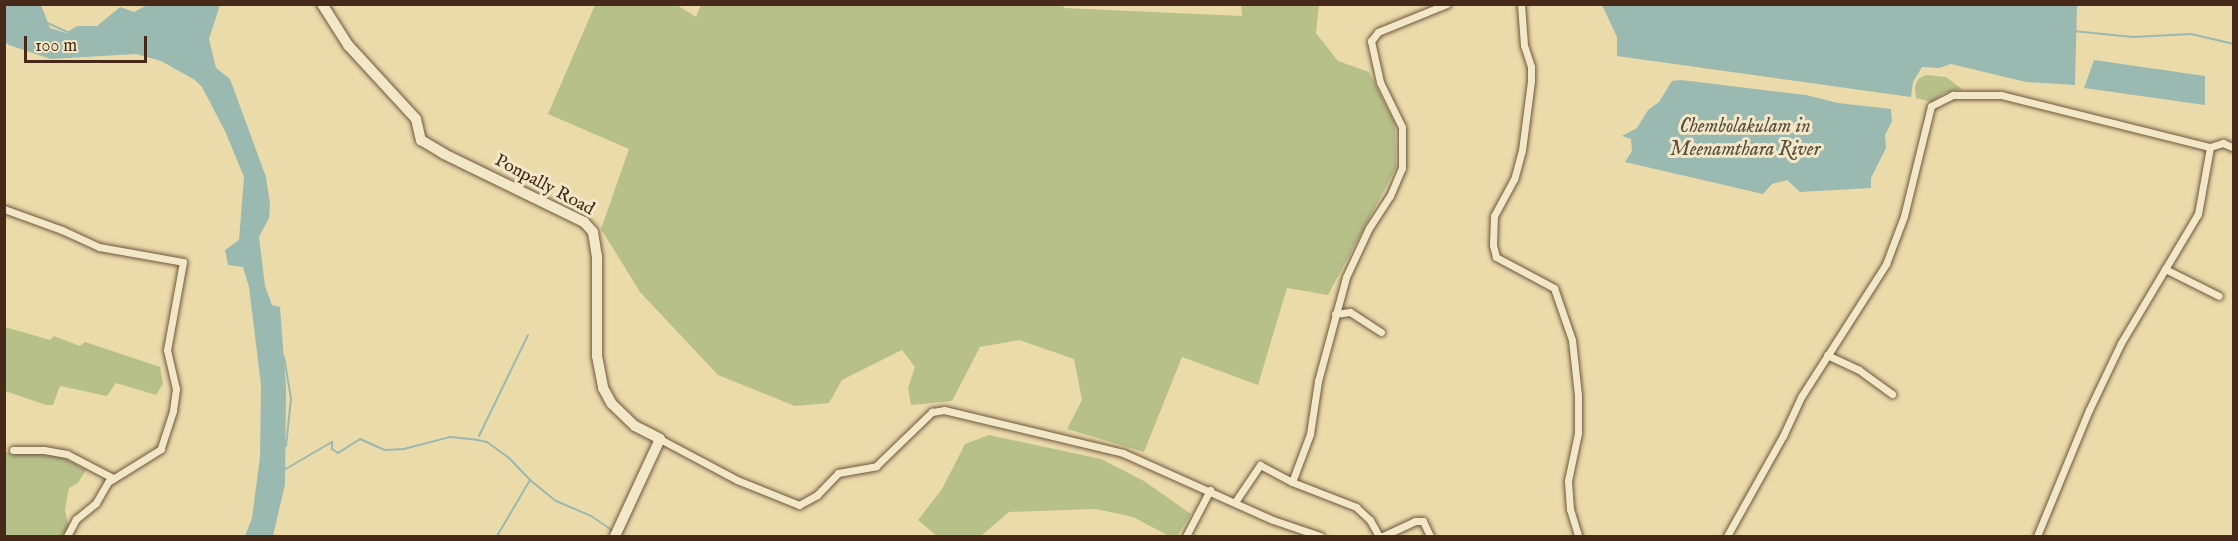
<!DOCTYPE html>
<style>
body{margin:0}
#map{position:relative;width:2238px;height:541px;overflow:hidden;background:#ebdbab;font-family:"IM FELL English",serif}
div>[style]{position:absolute}
.green>*{inset:0;background:#b7c089}
.water>*{inset:0;background:#9ab9b0}
.stream>*{height:2px;margin:-1px;padding:0 1px;transform-origin:1px;border-radius:1px;background:#9ab9b0}
.roads{filter:drop-shadow(0 0 2px #6f563e) drop-shadow(0 0 2px #6f563e)}
.street>*{height:7px;margin:-3.5px;padding:0 3.5px;transform-origin:3.5px;border-radius:3.5px;background:#f2e8c8}
.secondary>*{height:10px;margin:-5px;padding:0 5px;transform-origin:5px;border-radius:5px;background:#f2e8c8}
span{translate:-50% -50%;white-space:nowrap;text-align:center;line-height:1.15;-webkit-text-stroke:6px #f2e8c8;paint-order:stroke}
.street-label{font-size:18px;color:#462919}
.water-label{font-size:20px;color:#5b4d3f;font-style:italic}
.frame{position:absolute;inset:0;border:6px solid #462919;pointer-events:none}
.scale{position:absolute;left:24px;top:36px;width:123px;height:27px;box-sizing:border-box;border:3px solid #462919;border-top:0;padding-left:8px;font-size:18px;line-height:21px;white-space:nowrap;color:#462919;-webkit-text-stroke:4px #f2e8c8;paint-order:stroke}
</style>
<div id="map">
<div class="green">
<i style="clip-path:polygon(701px 5px,1063px 4px,1064px 8px,1242px 16px,1241px 5px,1319px 5px,1316px 33px,1338px 61px,1369px 72px,1395px 124px,1396px 168px,1328px 295px,1287px 288px,1258px 385px,1182px 357px,1144px 452px,1067px 429px,1082px 400px,1074px 359px,1019px 340px,980px 347px,952px 401px,911px 405px,908px 388px,915px 367px,902px 350px,842px 380px,829px 403px,795px 406px,718px 375px,640px 292px,601px 229px,629px 149px,548px 114px,595px 5px,677px 5px,696px 17px)"></i>
<i style="clip-path:polygon(1926px 75px,1946px 77px,1962px 89px,1943px 93px,1932px 102px,1916px 98px,1915px 87px,1918px 79px)"></i>
<i style="clip-path:polygon(5px 327px,50px 340px,54px 336px,80px 346px,85px 342px,160px 367px,163px 384px,156px 395px,116px 383px,107px 396px,60px 386px,53px 405px,46px 405px,5px 391px)"></i>
<i style="clip-path:polygon(989px 435px,1101px 459px,1144px 481px,1191px 514px,1177px 536px,1169px 536px,1133px 517px,1096px 509px,1009px 512px,981px 536px,937px 536px,918px 520px,942px 489px,965px 444px)"></i>
<i style="clip-path:polygon(4px 452px,37px 453px,62px 457px,86px 470px,78px 483px,69px 488px,65px 510px,69px 527px,64px 536px,5px 536px)"></i>
</div>
<div class="water">
<i style="clip-path:polygon(5px 4px,41px 5px,50px 28px,66px 33px,77px 26px,97px 26px,120px 7px,134px 12px,147px 5px,220px 5px,209px 39px,216px 68px,230px 79px,266px 177px,270px 204px,269px 218px,259px 237px,265px 286px,272px 305px,280px 307px,286px 387px,285px 484px,273px 536px,245px 536px,252px 518px,260px 457px,261px 385px,249px 287px,243px 267px,228px 265px,225px 250px,239px 240px,244px 177px,225px 131px,202px 87px,195px 80px,161px 61px,136px 54px,51px 59px,9px 45px,5px 42px)"></i>
<i style="clip-path:polygon(1602px 5px,2077px 5px,2075px 85px,2026px 82px,1951px 64px,1939px 68px,1922px 67px,1913px 82px,1911px 97px,1617px 56px,1617px 37px)"></i>
<i style="clip-path:polygon(2094px 60px,2205px 76px,2205px 105px,2084px 88px)"></i>
<i style="clip-path:polygon(1681px 80px,1806px 95px,1838px 103px,1891px 109px,1892px 121px,1885px 135px,1886px 148px,1871px 178px,1871px 188px,1800px 192px,1787px 180px,1772px 184px,1763px 194px,1625px 162px,1632px 151px,1631px 139px,1622px 136px,1637px 128px,1648px 110px,1659px 102px,1672px 81px)"></i>
</div>
<div class="stream">
<i style="left:45px;top:22px;width:27px;rotate:24deg"></i>
<i style="left:2073px;top:31px;width:60px;rotate:5.7deg"></i>
<i style="left:2133px;top:37px;width:58px;rotate:-3deg"></i>
<i style="left:2191px;top:34px;width:44px;rotate:13.1deg"></i>
<i style="left:284px;top:357px;width:43px;rotate:80.5deg"></i>
<i style="left:291px;top:399px;width:47px;rotate:96.1deg"></i>
<i style="left:479px;top:436px;width:112px;rotate:-64.1deg"></i>
<i style="left:284px;top:470px;width:56px;rotate:-30.3deg"></i>
<i style="left:332px;top:442px;width:7px;rotate:90deg"></i>
<i style="left:332px;top:449px;width:7px;rotate:34deg"></i>
<i style="left:338px;top:453px;width:26px;rotate:-32deg"></i>
<i style="left:360px;top:439px;width:27px;rotate:24deg"></i>
<i style="left:385px;top:450px;width:19px;rotate:-3deg"></i>
<i style="left:404px;top:449px;width:48px;rotate:-14.6deg"></i>
<i style="left:450px;top:437px;width:27px;rotate:6deg"></i>
<i style="left:477px;top:440px;width:10px;rotate:11deg"></i>
<i style="left:487px;top:442px;width:26px;rotate:36deg"></i>
<i style="left:508px;top:457px;width:32px;rotate:46deg"></i>
<i style="left:530px;top:480px;width:33px;rotate:39deg"></i>
<i style="left:556px;top:501px;width:38px;rotate:23deg"></i>
<i style="left:591px;top:516px;width:25px;rotate:34deg"></i>
<i style="left:497px;top:536px;width:65px;rotate:-59.5deg"></i>
</div>
<div class="roads">
<div class="street">
<i style="left:1521px;top:4px;width:41px;rotate:85.8deg"></i>
<i style="left:1524px;top:45px;width:23px;rotate:72deg"></i>
<i style="left:1531px;top:67px;width:14px;rotate:90deg"></i>
<i style="left:1531px;top:81px;width:70px;rotate:97.4deg"></i>
<i style="left:1522px;top:150px;width:30px;rotate:105deg"></i>
<i style="left:1514px;top:179px;width:42px;rotate:118.4deg"></i>
<i style="left:1494px;top:216px;width:29px;rotate:92deg"></i>
<i style="left:1493px;top:245px;width:12px;rotate:76deg"></i>
<i style="left:1496px;top:257px;width:66px;rotate:28.1deg"></i>
<i style="left:1554px;top:288px;width:55px;rotate:70.9deg"></i>
<i style="left:1572px;top:340px;width:55px;rotate:83.8deg"></i>
<i style="left:1578px;top:395px;width:38px;rotate:90deg"></i>
<i style="left:1578px;top:433px;width:49px;rotate:101.8deg"></i>
<i style="left:1568px;top:481px;width:28px;rotate:86deg"></i>
<i style="left:1570px;top:509px;width:28px;rotate:73deg"></i>
<i style="left:4px;top:209px;width:62px;rotate:19.9deg"></i>
<i style="left:62px;top:230px;width:41px;rotate:24.7deg"></i>
<i style="left:99px;top:247px;width:85px;rotate:10.1deg"></i>
<i style="left:183px;top:262px;width:89px;rotate:100.3deg"></i>
<i style="left:167px;top:350px;width:40px;rotate:77deg"></i>
<i style="left:176px;top:389px;width:22px;rotate:98deg"></i>
<i style="left:173px;top:411px;width:40px;rotate:108deg"></i>
<i style="left:161px;top:449px;width:62px;rotate:148.1deg"></i>
<i style="left:108px;top:482px;width:24px;rotate:120deg"></i>
<i style="left:96px;top:503px;width:26px;rotate:141deg"></i>
<i style="left:76px;top:519px;width:19px;rotate:118deg"></i>
<i style="left:2165px;top:269px;width:60px;rotate:26.6deg"></i>
<i style="left:1335px;top:314px;width:15px;rotate:-8deg"></i>
<i style="left:1350px;top:312px;width:37px;rotate:33deg"></i>
<i style="left:1827px;top:355px;width:35px;rotate:25deg"></i>
<i style="left:1859px;top:370px;width:41px;rotate:36deg"></i>
<i style="left:660px;top:439px;width:87px;rotate:28deg"></i>
<i style="left:737px;top:480px;width:67px;rotate:22deg"></i>
<i style="left:799px;top:505px;width:21px;rotate:-29deg"></i>
<i style="left:817px;top:495px;width:30px;rotate:-46deg"></i>
<i style="left:838px;top:473px;width:39px;rotate:-10deg"></i>
<i style="left:876px;top:466px;width:78px;rotate:-44deg"></i>
<i style="left:932px;top:412px;width:12px;rotate:-9deg"></i>
<i style="left:944px;top:410px;width:184px;rotate:13.5deg"></i>
<i style="left:1123px;top:453px;width:164px;rotate:24.1deg"></i>
<i style="left:1273px;top:520px;width:50px;rotate:18.8deg"></i>
<i style="left:13px;top:450px;width:31px"></i>
<i style="left:44px;top:450px;width:23px;rotate:10deg"></i>
<i style="left:67px;top:454px;width:52px;rotate:27.6deg"></i>
<i style="left:1292px;top:482px;width:51px;rotate:-69.4deg"></i>
<i style="left:1310px;top:434px;width:54px;rotate:-81.4deg"></i>
<i style="left:1318px;top:381px;width:108px;rotate:-74.9deg"></i>
<i style="left:1346px;top:277px;width:54px;rotate:-64.9deg"></i>
<i style="left:1369px;top:228px;width:38px;rotate:-57deg"></i>
<i style="left:1390px;top:196px;width:30px;rotate:-67deg"></i>
<i style="left:1402px;top:168px;width:41px;rotate:-90deg"></i>
<i style="left:1402px;top:127px;width:50px;rotate:-116.1deg"></i>
<i style="left:1380px;top:82px;width:42px;rotate:-102.4deg"></i>
<i style="left:1371px;top:41px;width:11px;rotate:-52deg"></i>
<i style="left:1378px;top:32px;width:74px;rotate:-22.1deg"></i>
<i style="left:1235px;top:502px;width:45px;rotate:-56deg"></i>
<i style="left:1260px;top:465px;width:36px;rotate:28deg"></i>
<i style="left:1292px;top:482px;width:69px;rotate:21.3deg"></i>
<i style="left:1356px;top:507px;width:19px;rotate:43deg"></i>
<i style="left:1370px;top:520px;width:18px;rotate:61deg"></i>
<i style="left:1186px;top:536px;width:52px;rotate:-62.4deg"></i>
<i style="left:1383px;top:536px;width:35px;rotate:-25deg"></i>
<i style="left:1415px;top:521px;width:8px"></i>
<i style="left:1423px;top:521px;width:17px;rotate:65deg"></i>
<i style="left:1727px;top:536px;width:115px;rotate:-60.8deg"></i>
<i style="left:1783px;top:436px;width:43px;rotate:-65.2deg"></i>
<i style="left:1801px;top:397px;width:158px;rotate:-57.4deg"></i>
<i style="left:1886px;top:264px;width:51px;rotate:-69.4deg"></i>
<i style="left:1904px;top:216px;width:113px;rotate:-76.2deg"></i>
<i style="left:1931px;top:106px;width:25px;rotate:-27deg"></i>
<i style="left:1953px;top:95px;width:48px"></i>
<i style="left:2001px;top:95px;width:215px;rotate:14deg"></i>
<i style="left:2037px;top:536px;width:136px;rotate:-67.6deg"></i>
<i style="left:2089px;top:410px;width:74px;rotate:-64.5deg"></i>
<i style="left:2121px;top:343px;width:150px;rotate:-59.2deg"></i>
<i style="left:2198px;top:214px;width:68px;rotate:-79.8deg"></i>
<i style="left:2210px;top:147px;width:14px;rotate:-17deg"></i>
<i style="left:2223px;top:143px;width:12px;rotate:24deg"></i>
</div>
<div class="secondary">
<i style="left:322px;top:4px;width:49px;rotate:57.6deg"></i>
<i style="left:348px;top:45px;width:100px;rotate:47.4deg"></i>
<i style="left:416px;top:119px;width:22px;rotate:77deg"></i>
<i style="left:421px;top:140px;width:27px;rotate:31deg"></i>
<i style="left:444px;top:154px;width:156px;rotate:25.9deg"></i>
<i style="left:584px;top:222px;width:13px;rotate:48deg"></i>
<i style="left:593px;top:232px;width:24px;rotate:81deg"></i>
<i style="left:597px;top:256px;width:100px;rotate:90deg"></i>
<i style="left:597px;top:356px;width:33px;rotate:79deg"></i>
<i style="left:603px;top:388px;width:18px;rotate:61deg"></i>
<i style="left:612px;top:404px;width:32px;rotate:44deg"></i>
<i style="left:635px;top:426px;width:28px;rotate:27deg"></i>
<i style="left:660px;top:439px;width:107px;rotate:114.9deg"></i>
</div>
</div>
<div class="street-label">
<span style="left:544px;top:186px;rotate:28deg">Ponpally Road</span>
</div>
<div class="water-label">
<span style="left:1745px;top:138px">Chembolakulam in<br>Meenamthara River</span>
</div>
<div class="frame"></div>
<div class="scale">100 m</div>
</div>
